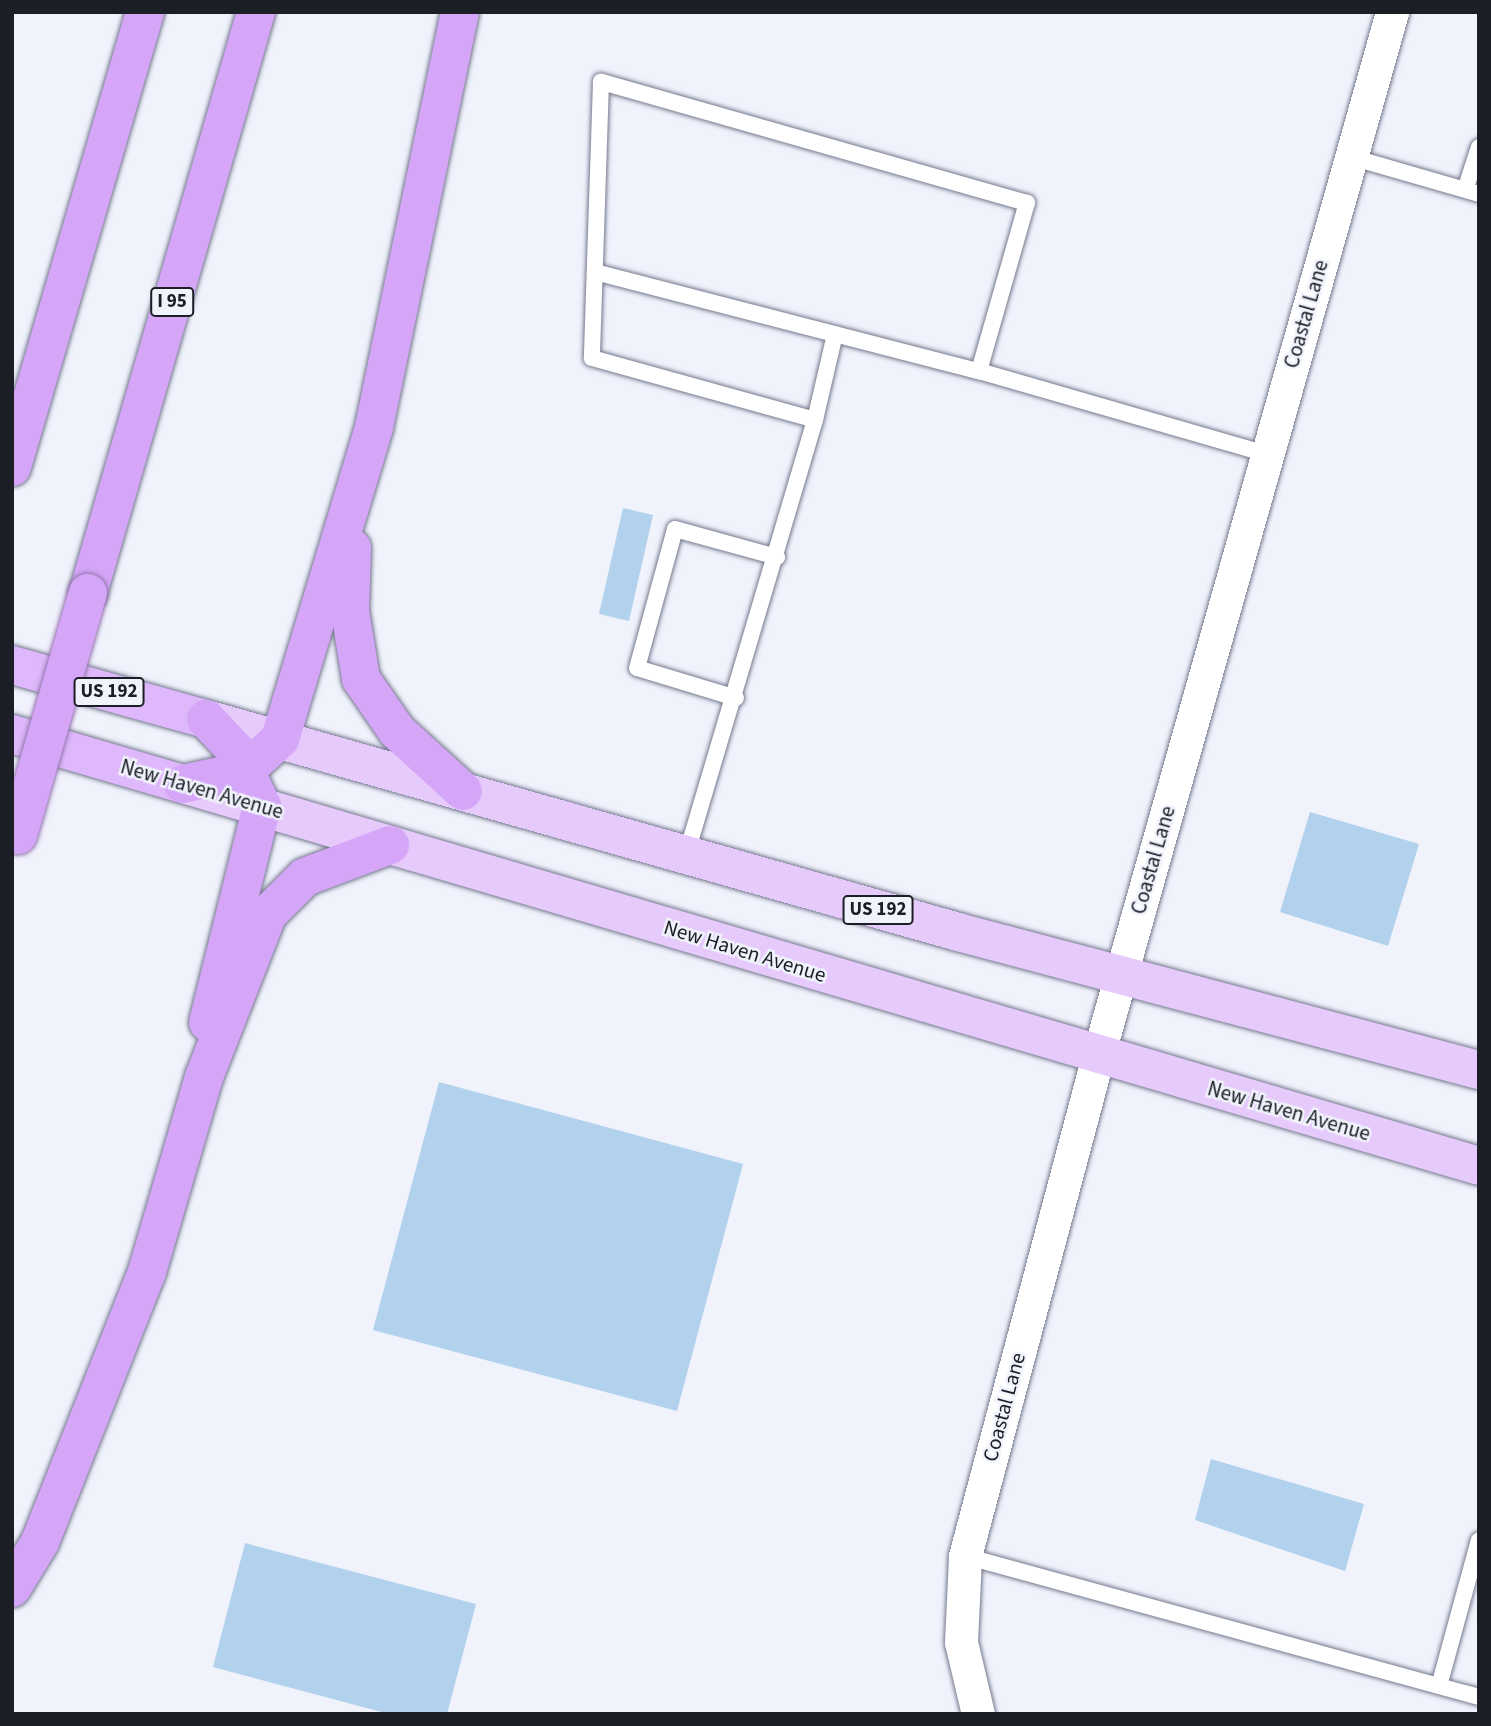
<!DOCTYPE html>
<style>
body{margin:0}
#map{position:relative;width:1491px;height:1726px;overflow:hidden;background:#f0f2fc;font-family:"Source Sans 3",sans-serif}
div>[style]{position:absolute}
.building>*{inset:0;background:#b1d1ec}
.roads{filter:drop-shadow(0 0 2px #75798e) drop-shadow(0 0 2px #75798e)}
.service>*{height:16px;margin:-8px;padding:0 8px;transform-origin:8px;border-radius:8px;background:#fff}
.minor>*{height:33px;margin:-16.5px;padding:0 16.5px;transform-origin:16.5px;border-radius:16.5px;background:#fff}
.primary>*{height:38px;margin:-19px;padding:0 19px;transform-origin:19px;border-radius:19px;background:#e6cafb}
.trunk>*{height:38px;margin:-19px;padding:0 19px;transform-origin:19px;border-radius:19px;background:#deb8fa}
.motorway>*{height:38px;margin:-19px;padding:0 19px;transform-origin:19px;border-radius:19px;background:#d5a6f8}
.bridges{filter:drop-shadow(0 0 2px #9476ae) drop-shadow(0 0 2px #9476ae)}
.motorway-bridge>*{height:38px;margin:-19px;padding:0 19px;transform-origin:19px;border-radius:19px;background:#d5a6f8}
span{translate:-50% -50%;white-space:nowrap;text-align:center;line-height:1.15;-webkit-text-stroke:5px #f0f2fc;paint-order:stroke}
.shield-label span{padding:2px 5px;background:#f0f2fc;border:2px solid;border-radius:5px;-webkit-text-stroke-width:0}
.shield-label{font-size:19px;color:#1c1e26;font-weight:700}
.street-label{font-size:21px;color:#1c1e26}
.frame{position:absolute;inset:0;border:14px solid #1c1e26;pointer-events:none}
</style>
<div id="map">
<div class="building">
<i style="clip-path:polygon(623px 508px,653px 515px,629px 621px,599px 614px)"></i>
<i style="clip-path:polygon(1310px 812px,1419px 844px,1388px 946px,1280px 912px)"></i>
<i style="clip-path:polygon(439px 1082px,743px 1164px,677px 1411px,373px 1330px)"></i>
<i style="clip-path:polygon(1211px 1459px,1364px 1504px,1345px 1571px,1195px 1520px)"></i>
<i style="clip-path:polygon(245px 1543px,476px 1604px,447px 1714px,389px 1714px,213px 1667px)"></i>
</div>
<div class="roads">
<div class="service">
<i style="left:1351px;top:157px;width:133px;rotate:16.1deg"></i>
<i style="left:1466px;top:187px;width:42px;rotate:-72deg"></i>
<i style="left:595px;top:272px;width:397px;rotate:14.5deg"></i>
<i style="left:979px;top:371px;width:175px;rotate:-74.1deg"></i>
<i style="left:1027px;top:203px;width:443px;rotate:-164.1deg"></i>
<i style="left:601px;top:82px;width:276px;rotate:91.9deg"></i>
<i style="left:592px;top:358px;width:231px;rotate:15.5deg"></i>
<i style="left:815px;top:420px;width:454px;rotate:106.5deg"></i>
<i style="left:979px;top:371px;width:300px;rotate:16.1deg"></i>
<i style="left:815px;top:420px;width:88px;rotate:-76.9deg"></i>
<i style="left:736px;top:698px;width:103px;rotate:-163.1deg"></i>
<i style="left:637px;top:668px;width:144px;rotate:-74.7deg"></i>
<i style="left:675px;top:529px;width:106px;rotate:15.4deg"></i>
<i style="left:965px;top:1556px;width:533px;rotate:15.34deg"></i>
<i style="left:1439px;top:1686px;width:151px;rotate:-74.7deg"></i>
</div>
<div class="minor">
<i style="left:978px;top:1714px;width:74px;rotate:-103.3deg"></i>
<i style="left:961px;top:1642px;width:86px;rotate:-87.3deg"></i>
<i style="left:965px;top:1556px;width:517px;rotate:-75.1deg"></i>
<i style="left:1098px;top:1056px;width:1085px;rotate:-74.27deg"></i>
</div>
<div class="primary">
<i style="left:206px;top:719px;width:782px;rotate:15.81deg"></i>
<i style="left:958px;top:932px;width:539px;rotate:14.84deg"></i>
<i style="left:183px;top:784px;width:1351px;rotate:16.42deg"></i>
</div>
<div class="trunk">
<i style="left:12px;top:665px;width:201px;rotate:15.6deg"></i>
<i style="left:12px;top:734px;width:178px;rotate:16.3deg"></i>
</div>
<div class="motorway">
<i style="left:12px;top:467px;width:474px;rotate:-73.7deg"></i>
<i style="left:352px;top:548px;width:63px;rotate:91.8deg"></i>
<i style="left:350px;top:611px;width:69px;rotate:80.8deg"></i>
<i style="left:361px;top:679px;width:63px;rotate:55.3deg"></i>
<i style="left:397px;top:731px;width:89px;rotate:42.3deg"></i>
<i style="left:88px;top:593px;width:605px;rotate:-73.87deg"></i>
<i style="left:206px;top:719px;width:44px;rotate:46.8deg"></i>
<i style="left:236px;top:751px;width:61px;rotate:64.7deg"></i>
<i style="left:262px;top:806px;width:223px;rotate:104deg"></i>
<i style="left:183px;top:784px;width:65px;rotate:-12.5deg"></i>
<i style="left:246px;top:770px;width:46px;rotate:-42.4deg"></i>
<i style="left:280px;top:739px;width:326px;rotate:-73.2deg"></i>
<i style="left:374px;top:427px;width:424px;rotate:-78.3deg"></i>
<i style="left:12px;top:1588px;width:54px;rotate:-58.7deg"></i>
<i style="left:40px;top:1542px;width:290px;rotate:-68.4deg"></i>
<i style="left:147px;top:1272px;width:203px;rotate:-73.7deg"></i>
<i style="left:204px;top:1077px;width:175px;rotate:-68.6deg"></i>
<i style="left:268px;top:914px;width:52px;rotate:-45deg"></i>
<i style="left:305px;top:877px;width:91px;rotate:-20.6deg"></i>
</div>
</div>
<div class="bridges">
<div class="motorway-bridge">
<i style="left:18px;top:835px;width:252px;rotate:-73.9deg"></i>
</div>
</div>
<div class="shield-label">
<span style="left:172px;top:302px">I 95</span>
<span style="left:109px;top:692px">US 192</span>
<span style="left:878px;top:910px">US 192</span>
</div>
<div class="street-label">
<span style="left:1306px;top:314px;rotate:-74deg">Coastal Lane</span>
<span style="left:202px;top:789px;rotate:16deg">New Haven Avenue</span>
<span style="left:1153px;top:860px;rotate:-74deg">Coastal Lane</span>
<span style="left:745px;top:951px;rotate:17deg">New Haven Avenue</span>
<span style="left:1289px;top:1111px;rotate:16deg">New Haven Avenue</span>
<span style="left:1004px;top:1407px;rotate:-75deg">Coastal Lane</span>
</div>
<div class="frame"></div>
</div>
